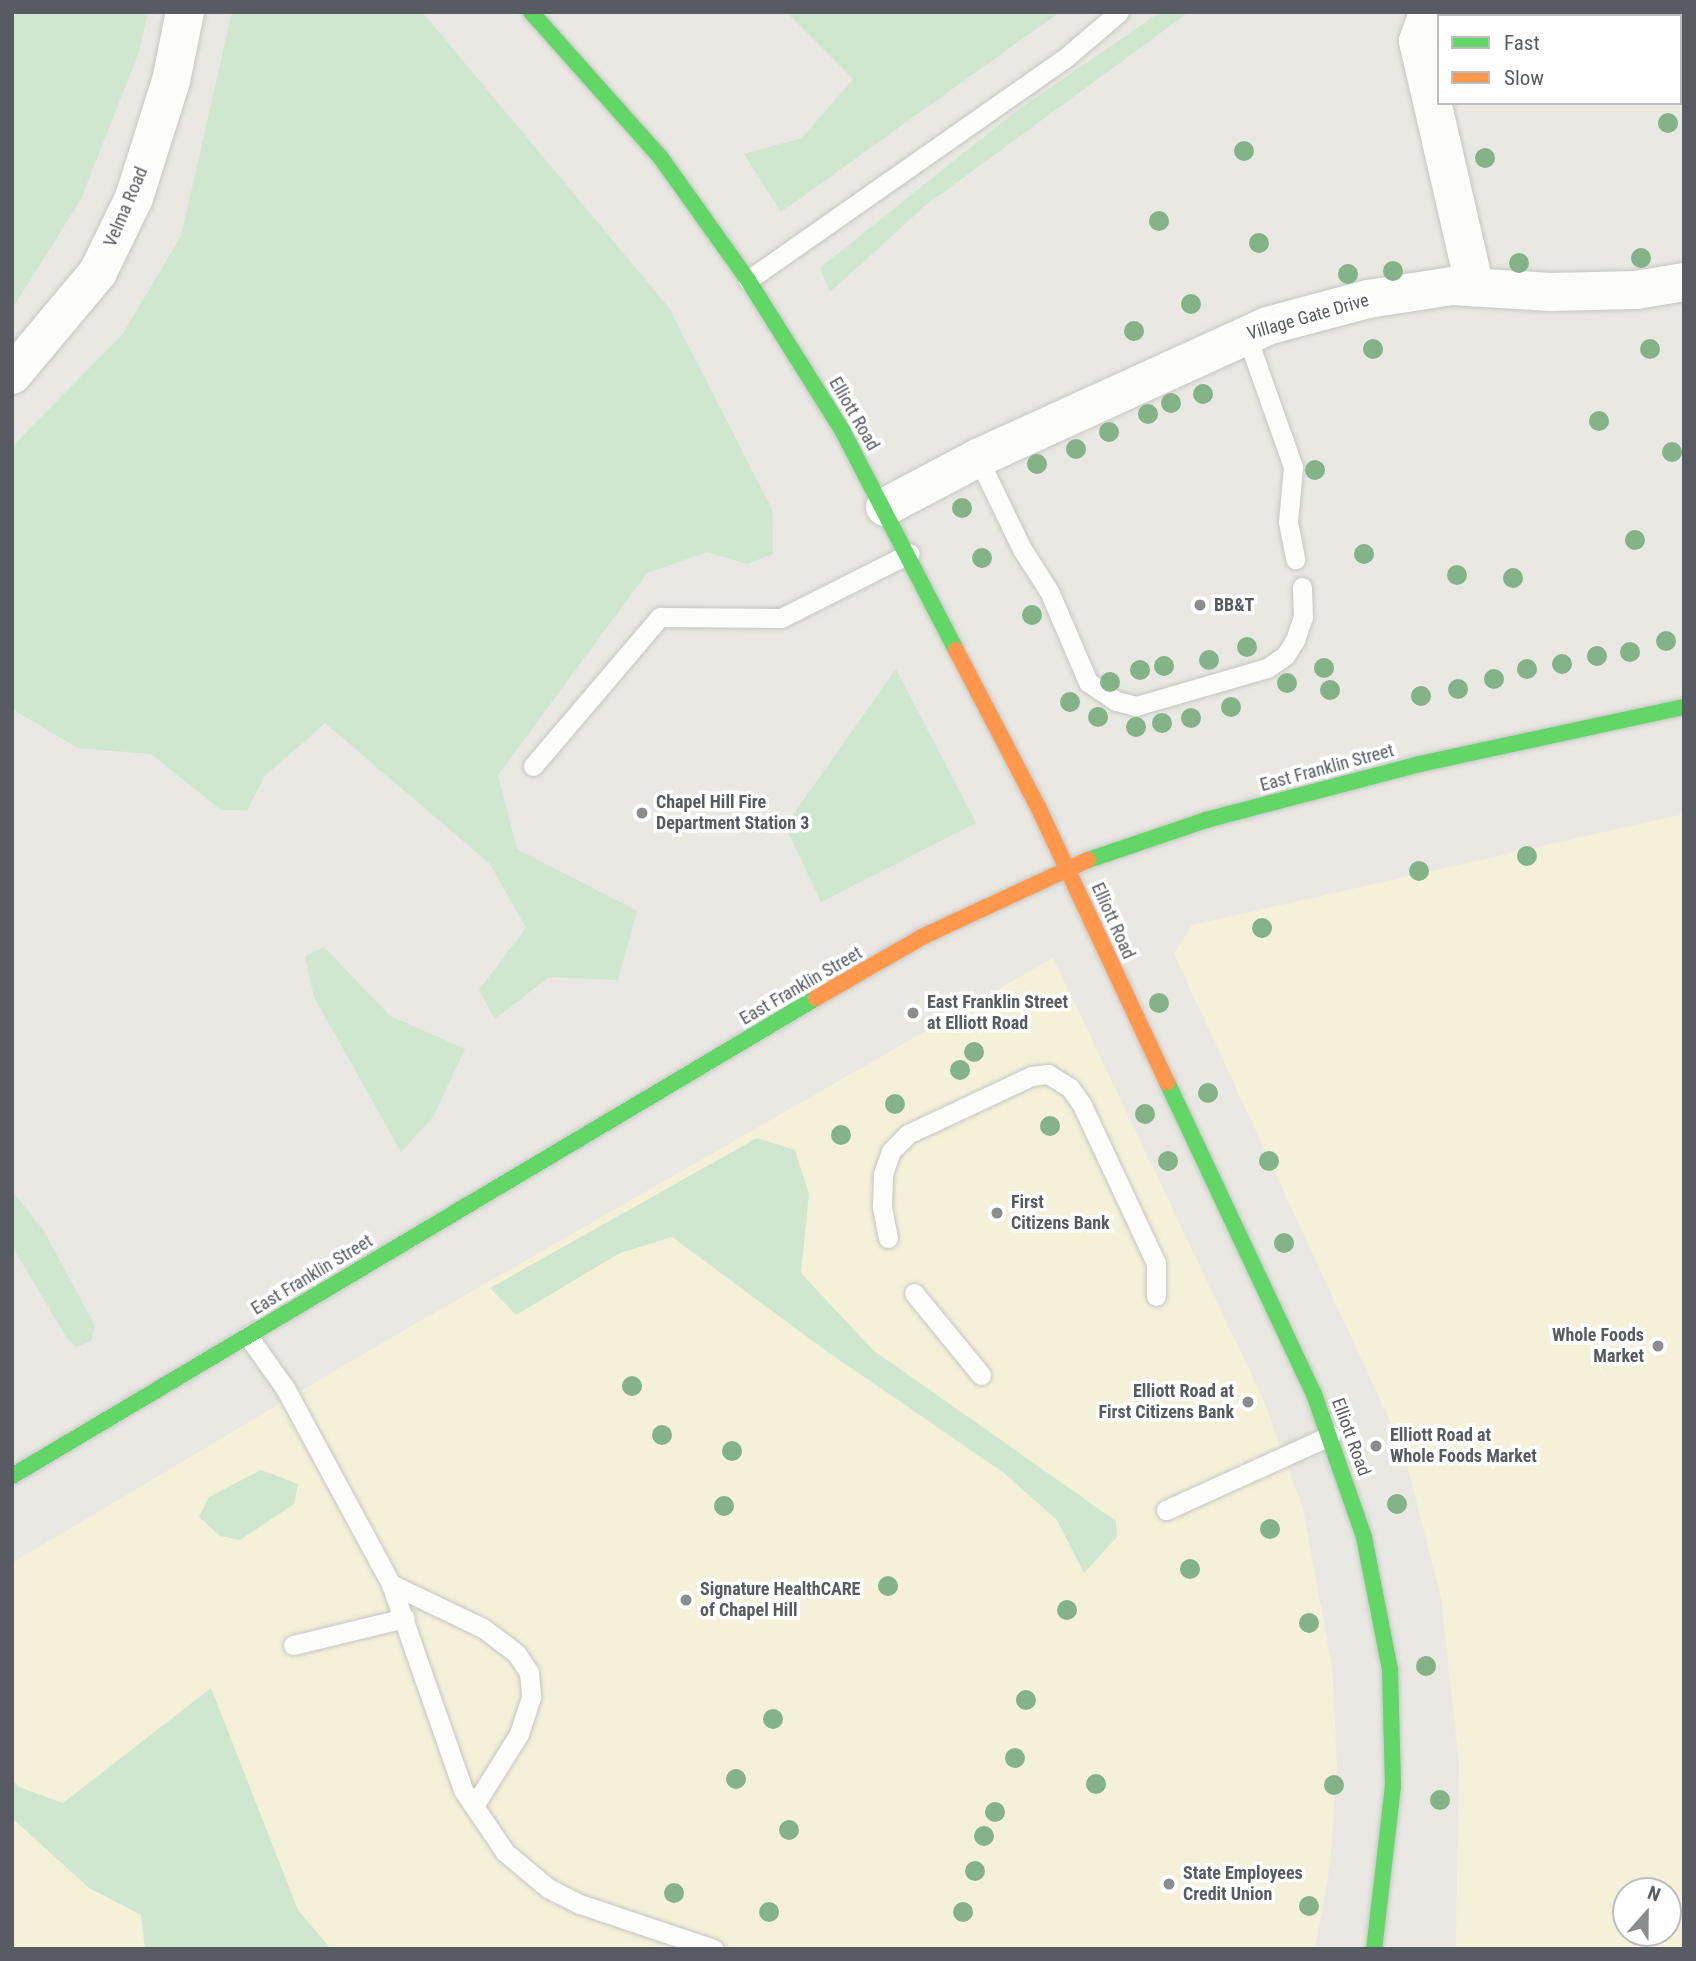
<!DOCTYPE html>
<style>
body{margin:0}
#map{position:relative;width:1696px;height:1961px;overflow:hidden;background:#e9e8e2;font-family:"Roboto Condensed",sans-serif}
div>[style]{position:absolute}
.commercial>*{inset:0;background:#f5f1d9}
.green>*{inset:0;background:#cfe7ce}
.roads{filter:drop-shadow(0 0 2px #c5c6c4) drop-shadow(0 0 2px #c5c6c4)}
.lane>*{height:19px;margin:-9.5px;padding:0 9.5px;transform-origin:9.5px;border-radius:9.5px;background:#fcfcfb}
.street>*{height:38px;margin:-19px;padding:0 19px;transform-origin:19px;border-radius:19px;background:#fcfcfb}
.fast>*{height:16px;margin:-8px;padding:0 8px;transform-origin:8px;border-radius:8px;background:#63d668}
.slow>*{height:16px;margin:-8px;padding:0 8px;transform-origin:8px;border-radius:8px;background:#ff974d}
.trees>*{width:20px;height:20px;margin:-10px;border-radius:50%;background:#84b387}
.dots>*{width:19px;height:19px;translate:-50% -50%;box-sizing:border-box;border:4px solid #fff;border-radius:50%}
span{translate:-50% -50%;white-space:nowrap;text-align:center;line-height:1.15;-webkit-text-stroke:7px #fff;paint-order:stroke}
.street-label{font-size:18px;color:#585b61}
.poi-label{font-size:18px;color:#585b61;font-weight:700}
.left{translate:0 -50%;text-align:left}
.right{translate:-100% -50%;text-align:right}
.frame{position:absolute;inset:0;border:14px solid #585b61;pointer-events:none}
.legend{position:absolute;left:1437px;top:14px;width:245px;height:91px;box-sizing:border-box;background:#fff;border:2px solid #bcbdc0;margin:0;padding:9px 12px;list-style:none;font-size:21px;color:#585b61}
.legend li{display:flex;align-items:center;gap:14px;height:35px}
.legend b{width:35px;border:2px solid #bcbdc0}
.north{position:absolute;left:1612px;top:1877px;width:70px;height:70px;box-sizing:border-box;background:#fff;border:2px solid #bcbdc0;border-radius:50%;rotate:21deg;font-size:19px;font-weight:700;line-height:28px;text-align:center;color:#585b61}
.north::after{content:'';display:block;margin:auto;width:24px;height:32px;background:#8b8c8e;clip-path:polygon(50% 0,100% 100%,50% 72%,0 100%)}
</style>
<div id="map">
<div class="commercial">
<i style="clip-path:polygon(evenodd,1684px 814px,1684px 1949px,1456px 1949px,1459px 1763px,1441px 1598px,1403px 1449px,1174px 954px,1192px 925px,1684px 814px,1626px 1891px,1668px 1891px,1668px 1933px,1626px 1933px,1626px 1891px)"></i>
<i style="clip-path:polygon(1053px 958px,1263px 1399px,1303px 1508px,1332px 1667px,1337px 1767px,1330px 1866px,1315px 1949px,12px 1949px,12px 1563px,382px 1343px)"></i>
</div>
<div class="green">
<i style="clip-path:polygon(12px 12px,148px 12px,139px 52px,81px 199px,12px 309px)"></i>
<i style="clip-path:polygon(232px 12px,422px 12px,669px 308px,772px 509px,773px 554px,747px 564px,707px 552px,647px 573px,498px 775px,517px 849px,637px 911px,618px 980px,549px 977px,495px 1019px,479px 990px,526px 928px,490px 864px,325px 723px,265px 776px,247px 810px,221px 810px,151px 754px,78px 748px,12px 709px,12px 447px,122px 335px,181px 236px)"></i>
<i style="clip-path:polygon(786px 12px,1060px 12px,781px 212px,744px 154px,802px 138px,853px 79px)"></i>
<i style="clip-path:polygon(1160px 12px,1189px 12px,926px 205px,830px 292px,820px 268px,1011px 115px)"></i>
<i style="clip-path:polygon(896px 669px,976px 823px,821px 902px,785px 826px)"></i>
<i style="clip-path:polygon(324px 947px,390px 1016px,465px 1049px,433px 1117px,401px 1152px,314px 997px,305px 956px)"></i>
<i style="clip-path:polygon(757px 1138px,795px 1150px,809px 1194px,801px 1273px,873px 1350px,1116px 1521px,1117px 1537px,1084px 1573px,1057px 1520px,1004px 1473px,825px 1350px,672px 1237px,620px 1253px,516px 1315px,490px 1288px)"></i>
<i style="clip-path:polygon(12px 1191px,44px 1231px,95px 1326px,91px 1341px,77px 1347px,68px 1340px,12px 1246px)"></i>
<i style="clip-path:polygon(261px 1470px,298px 1484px,294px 1504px,240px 1540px,220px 1536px,199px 1517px,209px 1497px)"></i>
<i style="clip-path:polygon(211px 1688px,298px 1910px,331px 1949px,145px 1949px,141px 1915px,89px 1888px,12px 1818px,12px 1780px,19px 1787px,63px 1803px)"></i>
</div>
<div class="roads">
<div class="lane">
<i style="left:748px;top:280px;width:386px;rotate:-35deg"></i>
<i style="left:1064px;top:59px;width:72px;rotate:-40.5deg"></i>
<i style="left:1246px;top:334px;width:141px;rotate:70.5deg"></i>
<i style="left:1293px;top:467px;width:55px;rotate:95.2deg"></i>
<i style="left:1288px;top:522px;width:38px;rotate:79deg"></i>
<i style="left:978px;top:458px;width:101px;rotate:64.2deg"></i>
<i style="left:1022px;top:549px;width:50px;rotate:57.3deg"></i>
<i style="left:1049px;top:591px;width:99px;rotate:66.8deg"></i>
<i style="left:1088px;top:682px;width:34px;rotate:34deg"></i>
<i style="left:1116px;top:701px;width:21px;rotate:14deg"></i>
<i style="left:1136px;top:706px;width:136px;rotate:-16.2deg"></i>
<i style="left:1267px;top:668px;width:22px;rotate:-34deg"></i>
<i style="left:1285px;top:656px;width:19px;rotate:-58deg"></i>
<i style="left:1295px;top:640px;width:24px;rotate:-71deg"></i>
<i style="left:1303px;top:617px;width:30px;rotate:-92deg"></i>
<i style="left:533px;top:766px;width:196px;rotate:-49.6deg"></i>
<i style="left:660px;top:617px;width:121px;rotate:0.5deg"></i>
<i style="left:781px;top:618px;width:144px;rotate:-26.7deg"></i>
<i style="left:888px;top:1238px;width:33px;rotate:-101deg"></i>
<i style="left:882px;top:1206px;width:32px;rotate:-88deg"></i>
<i style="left:883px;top:1174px;width:24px;rotate:-71deg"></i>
<i style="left:891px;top:1151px;width:24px;rotate:-45deg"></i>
<i style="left:908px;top:1134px;width:136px;rotate:-25.2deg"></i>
<i style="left:1031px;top:1076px;width:17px;rotate:-7deg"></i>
<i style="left:1048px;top:1074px;width:26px;rotate:32deg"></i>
<i style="left:1070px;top:1088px;width:19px;rotate:54deg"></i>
<i style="left:1081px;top:1103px;width:177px;rotate:64.9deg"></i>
<i style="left:1156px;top:1263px;width:33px;rotate:90deg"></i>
<i style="left:914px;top:1293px;width:106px;rotate:50.7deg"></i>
<i style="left:248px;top:1336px;width:64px;rotate:54.6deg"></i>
<i style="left:285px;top:1388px;width:223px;rotate:61.6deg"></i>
<i style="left:391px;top:1584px;width:218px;rotate:70.7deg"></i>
<i style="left:463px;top:1790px;width:75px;rotate:55.9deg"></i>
<i style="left:505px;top:1852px;width:56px;rotate:39.9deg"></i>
<i style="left:548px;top:1888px;width:36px;rotate:27deg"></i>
<i style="left:580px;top:1904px;width:141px;rotate:18.6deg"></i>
<i style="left:1166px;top:1510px;width:181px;rotate:-24.4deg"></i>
<i style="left:391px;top:1584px;width:102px;rotate:25.6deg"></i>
<i style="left:483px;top:1628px;width:41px;rotate:37.1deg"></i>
<i style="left:516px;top:1653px;width:23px;rotate:56deg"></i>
<i style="left:529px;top:1672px;width:25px;rotate:85deg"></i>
<i style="left:531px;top:1697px;width:39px;rotate:108deg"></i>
<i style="left:519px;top:1734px;width:85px;rotate:122deg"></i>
<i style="left:293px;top:1645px;width:115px;rotate:-13.6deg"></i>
</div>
<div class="street">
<i style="left:1439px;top:12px;width:15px;rotate:152deg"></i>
<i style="left:1426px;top:19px;width:23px;rotate:110deg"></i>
<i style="left:1418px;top:41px;width:253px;rotate:77deg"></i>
<i style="left:12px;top:375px;width:134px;rotate:-50.1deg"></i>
<i style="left:98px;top:272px;width:82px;rotate:-64.1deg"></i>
<i style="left:134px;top:198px;width:123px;rotate:-72.5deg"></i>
<i style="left:171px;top:81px;width:70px;rotate:-78.5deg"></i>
<i style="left:885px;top:507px;width:105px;rotate:-27.8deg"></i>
<i style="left:978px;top:458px;width:318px;rotate:-24.5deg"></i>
<i style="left:1267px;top:326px;width:105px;rotate:-15deg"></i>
<i style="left:1368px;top:299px;width:85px;rotate:-8.8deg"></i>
<i style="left:1452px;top:286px;width:99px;rotate:3.5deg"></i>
<i style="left:1551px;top:292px;width:85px;rotate:-1.3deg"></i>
<i style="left:1636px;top:290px;width:49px;rotate:-9.5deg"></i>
</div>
<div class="fast">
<i style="left:531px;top:12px;width:195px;rotate:48.3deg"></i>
<i style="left:661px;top:158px;width:150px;rotate:54.5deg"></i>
<i style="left:748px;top:280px;width:177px;rotate:57.9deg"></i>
<i style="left:842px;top:430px;width:248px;rotate:62.6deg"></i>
<i style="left:1088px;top:860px;width:125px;rotate:-18.7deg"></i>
<i style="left:1206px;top:820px;width:221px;rotate:-14.7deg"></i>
<i style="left:1420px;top:764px;width:270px;rotate:-12.2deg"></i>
<i style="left:1167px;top:1082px;width:345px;rotate:64.8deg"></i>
<i style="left:1314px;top:1394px;width:151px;rotate:70.7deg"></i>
<i style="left:1364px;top:1537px;width:136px;rotate:78.9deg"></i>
<i style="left:1390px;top:1670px;width:116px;rotate:88.5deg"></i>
<i style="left:1393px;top:1786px;width:164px;rotate:96.6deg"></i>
<i style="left:12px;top:1476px;width:935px;rotate:-30.73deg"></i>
</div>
<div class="slow">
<i style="left:956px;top:650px;width:179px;rotate:62.4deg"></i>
<i style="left:1039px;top:809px;width:302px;rotate:64.9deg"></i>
<i style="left:816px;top:998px;width:122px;rotate:-29.9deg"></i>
<i style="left:922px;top:937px;width:183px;rotate:-24.9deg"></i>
</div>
</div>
<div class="trees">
<i style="left:1668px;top:123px"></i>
<i style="left:1244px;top:151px"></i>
<i style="left:1485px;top:158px"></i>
<i style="left:1159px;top:221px"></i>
<i style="left:1259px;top:243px"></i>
<i style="left:1641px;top:258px"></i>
<i style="left:1519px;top:263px"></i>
<i style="left:1393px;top:271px"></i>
<i style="left:1348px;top:274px"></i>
<i style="left:1191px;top:304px"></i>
<i style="left:1134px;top:331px"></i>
<i style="left:1373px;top:349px"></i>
<i style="left:1650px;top:349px"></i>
<i style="left:1203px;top:394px"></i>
<i style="left:1171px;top:403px"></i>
<i style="left:1148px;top:414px"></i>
<i style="left:1599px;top:421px"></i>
<i style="left:1109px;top:432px"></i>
<i style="left:1076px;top:449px"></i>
<i style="left:1672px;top:452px"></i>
<i style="left:1037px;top:464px"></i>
<i style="left:1315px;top:470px"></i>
<i style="left:962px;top:508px"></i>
<i style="left:1635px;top:540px"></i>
<i style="left:1364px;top:554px"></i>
<i style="left:982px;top:558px"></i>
<i style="left:1457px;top:575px"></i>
<i style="left:1513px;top:578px"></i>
<i style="left:1032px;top:615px"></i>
<i style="left:1666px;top:641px"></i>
<i style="left:1247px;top:647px"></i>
<i style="left:1630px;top:652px"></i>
<i style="left:1597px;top:656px"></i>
<i style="left:1209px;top:660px"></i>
<i style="left:1562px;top:664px"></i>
<i style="left:1164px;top:666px"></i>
<i style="left:1324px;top:668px"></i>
<i style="left:1527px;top:669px"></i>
<i style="left:1140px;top:670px"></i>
<i style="left:1494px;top:679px"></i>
<i style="left:1110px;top:682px"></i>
<i style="left:1287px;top:683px"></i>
<i style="left:1458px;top:689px"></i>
<i style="left:1330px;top:690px"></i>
<i style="left:1421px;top:696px"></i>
<i style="left:1070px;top:702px"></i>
<i style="left:1231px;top:707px"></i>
<i style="left:1098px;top:717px"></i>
<i style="left:1191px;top:718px"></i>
<i style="left:1162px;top:723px"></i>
<i style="left:1136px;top:727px"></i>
<i style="left:1527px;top:856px"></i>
<i style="left:1419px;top:871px"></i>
<i style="left:1262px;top:928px"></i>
<i style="left:1159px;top:1003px"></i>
<i style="left:974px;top:1052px"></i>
<i style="left:960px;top:1070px"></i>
<i style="left:1208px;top:1093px"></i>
<i style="left:895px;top:1104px"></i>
<i style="left:1145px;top:1114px"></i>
<i style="left:1050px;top:1126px"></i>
<i style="left:841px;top:1135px"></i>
<i style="left:1168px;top:1161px"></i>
<i style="left:1269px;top:1161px"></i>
<i style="left:1284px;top:1243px"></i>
<i style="left:632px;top:1386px"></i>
<i style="left:662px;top:1435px"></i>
<i style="left:732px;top:1451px"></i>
<i style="left:1397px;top:1504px"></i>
<i style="left:724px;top:1506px"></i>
<i style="left:1270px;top:1529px"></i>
<i style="left:1190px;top:1569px"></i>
<i style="left:888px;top:1586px"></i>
<i style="left:1067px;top:1610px"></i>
<i style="left:1309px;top:1623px"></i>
<i style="left:1426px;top:1666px"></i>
<i style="left:1026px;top:1700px"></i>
<i style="left:773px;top:1719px"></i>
<i style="left:1015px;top:1758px"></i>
<i style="left:736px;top:1779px"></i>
<i style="left:1096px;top:1784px"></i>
<i style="left:1334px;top:1785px"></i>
<i style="left:1440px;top:1800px"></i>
<i style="left:995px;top:1812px"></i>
<i style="left:789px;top:1830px"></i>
<i style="left:984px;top:1836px"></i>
<i style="left:975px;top:1871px"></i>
<i style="left:674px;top:1893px"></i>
<i style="left:1309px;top:1906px"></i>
<i style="left:769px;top:1912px"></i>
<i style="left:963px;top:1912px"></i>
</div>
<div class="dots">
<i style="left:1200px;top:605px;background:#8b8c8e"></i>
<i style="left:642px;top:813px;background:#8b8c8e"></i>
<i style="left:913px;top:1013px;background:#8b8c8e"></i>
<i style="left:997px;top:1213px;background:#8b8c8e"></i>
<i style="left:1658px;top:1346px;background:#8b8c8e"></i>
<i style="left:1248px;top:1402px;background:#8b8c8e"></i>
<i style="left:1376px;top:1446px;background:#8b8c8e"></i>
<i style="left:686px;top:1600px;background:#8b8c8e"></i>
<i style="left:1169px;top:1884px;background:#8b8c8e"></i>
</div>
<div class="street-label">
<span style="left:126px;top:207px;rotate:-67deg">Velma Road</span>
<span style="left:1308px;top:317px;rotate:-16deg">Village Gate Drive</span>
<span style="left:854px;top:414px;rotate:60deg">Elliott Road</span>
<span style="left:1327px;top:768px;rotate:-15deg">East Franklin Street</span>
<span style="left:1113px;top:921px;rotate:66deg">Elliott Road</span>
<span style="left:801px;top:986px;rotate:-30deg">East Franklin Street</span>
<span style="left:312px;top:1275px;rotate:-31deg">East Franklin Street</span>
<span style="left:1351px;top:1437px;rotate:70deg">Elliott Road</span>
</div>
<div class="poi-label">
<span class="left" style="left:1214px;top:605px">BB&amp;T</span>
<span class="left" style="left:656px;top:813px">Chapel Hill Fire<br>Department Station 3</span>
<span class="left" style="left:927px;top:1013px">East Franklin Street<br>at Elliott Road</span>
<span class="left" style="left:1011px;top:1213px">First<br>Citizens Bank</span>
<span class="right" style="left:1644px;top:1346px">Whole Foods<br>Market</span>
<span class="right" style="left:1234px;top:1402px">Elliott Road at<br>First Citizens Bank</span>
<span class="left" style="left:1390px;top:1446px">Elliott Road at<br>Whole Foods Market</span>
<span class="left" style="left:700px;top:1600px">Signature HealthCARE<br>of Chapel Hill</span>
<span class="left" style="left:1183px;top:1884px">State Employees<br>Credit Union</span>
</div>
<div class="frame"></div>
<ul class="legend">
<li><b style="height:9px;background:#63d668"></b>Fast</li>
<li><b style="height:9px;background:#ff974d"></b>Slow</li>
</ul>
<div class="north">N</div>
</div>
